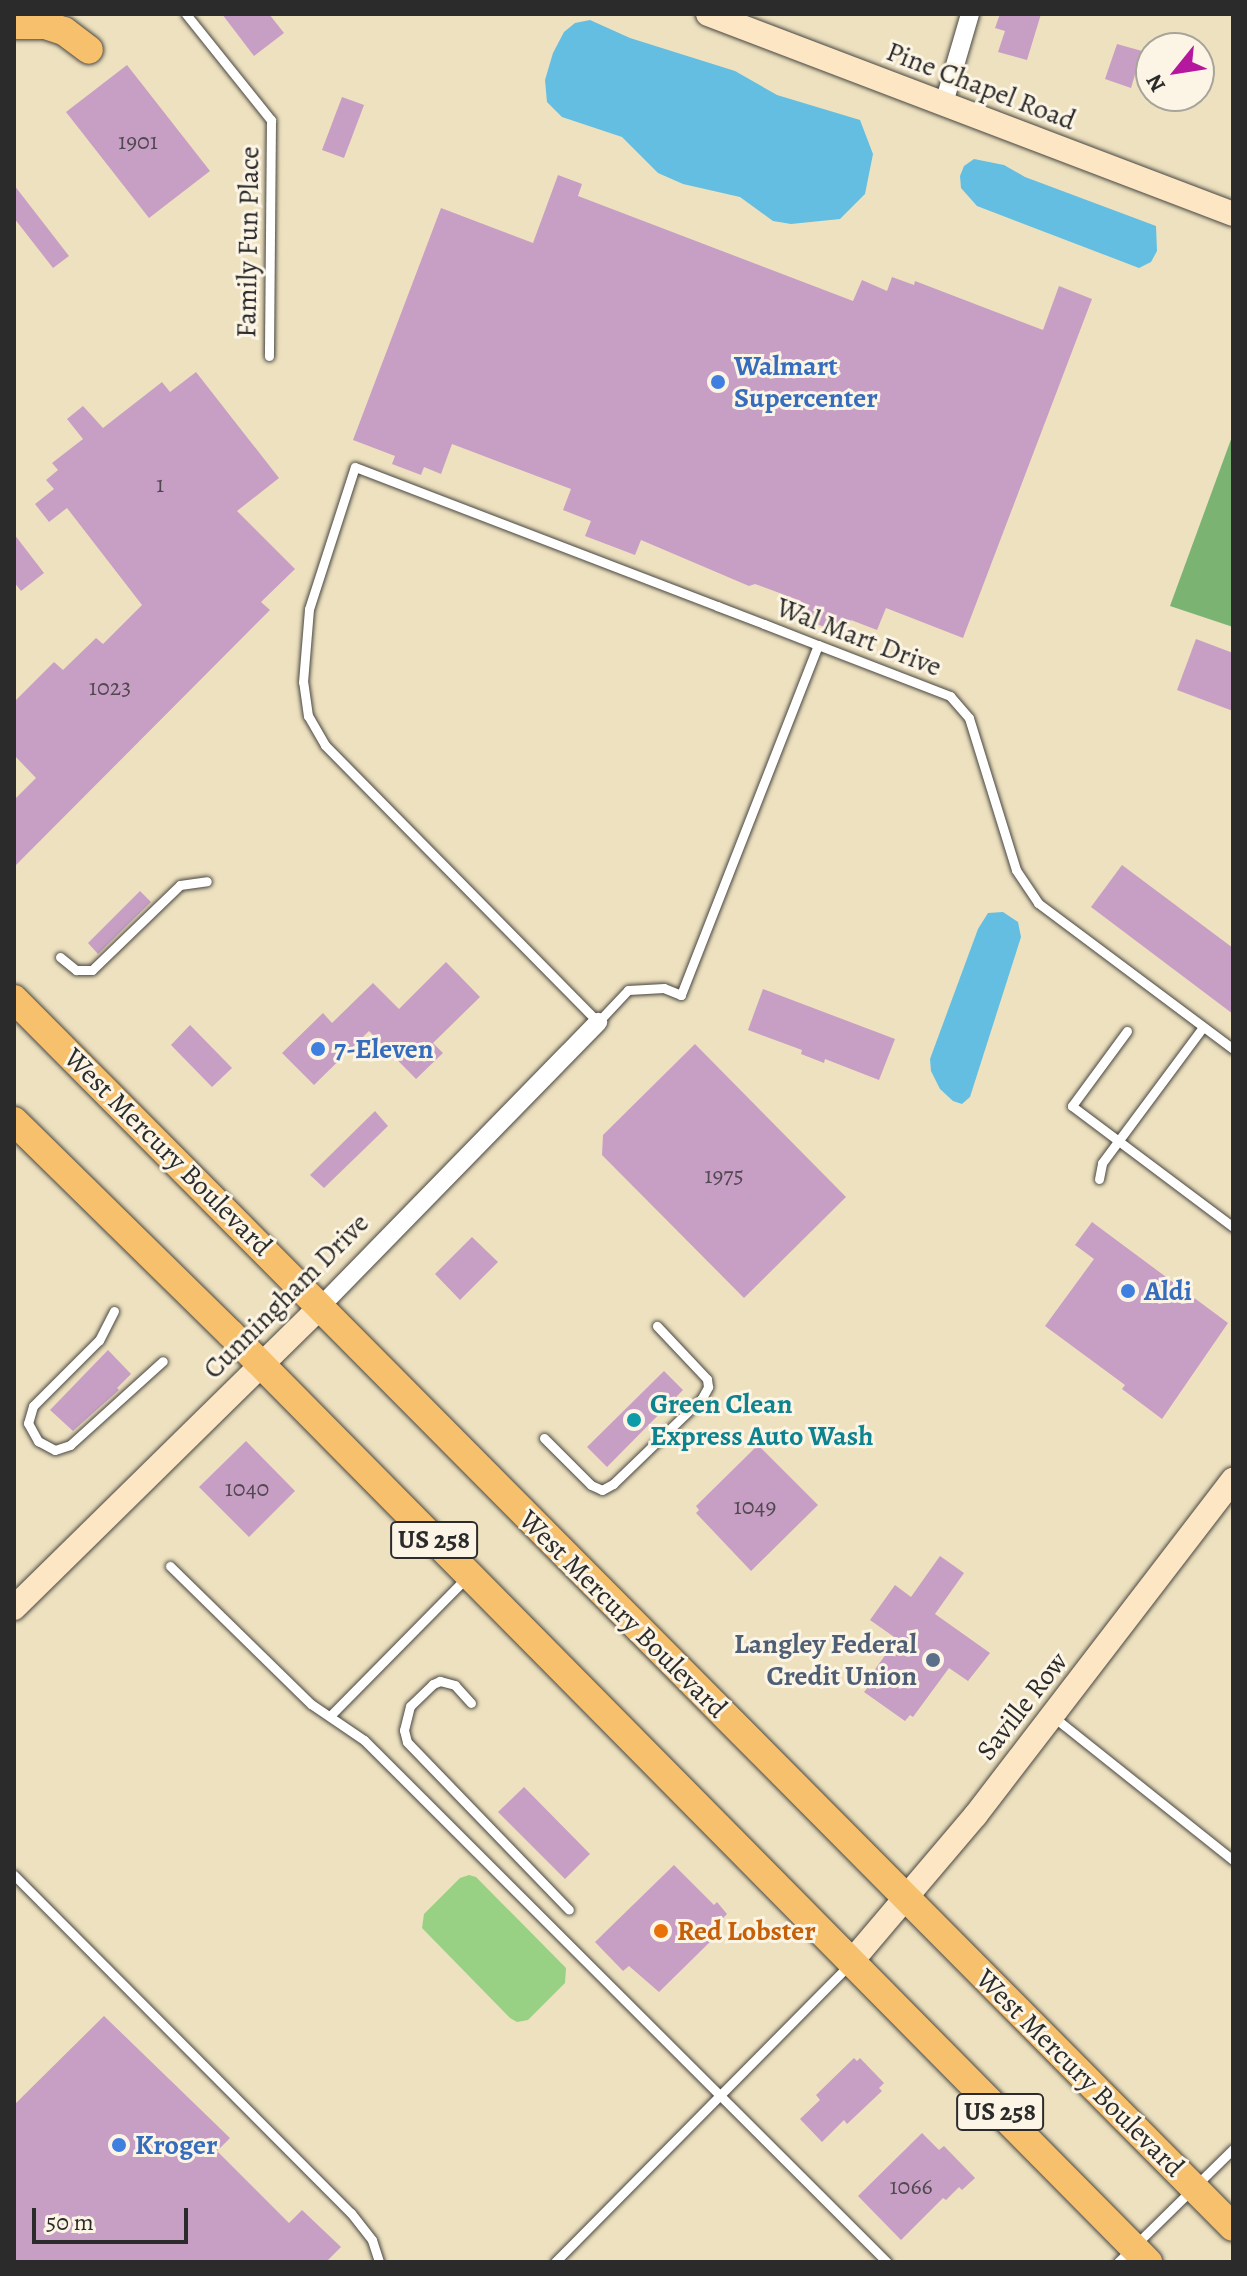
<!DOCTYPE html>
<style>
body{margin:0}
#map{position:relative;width:1247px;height:2276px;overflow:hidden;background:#ede1bf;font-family:Alegreya,serif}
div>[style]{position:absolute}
.green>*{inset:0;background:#99d184}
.forest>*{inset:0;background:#7ab372}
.water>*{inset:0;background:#64bee1}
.building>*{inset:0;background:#c79fc4}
.roads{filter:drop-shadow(0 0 2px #484641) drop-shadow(0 0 2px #484641)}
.lane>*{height:9px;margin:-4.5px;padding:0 4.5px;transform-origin:4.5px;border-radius:4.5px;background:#fff}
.street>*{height:18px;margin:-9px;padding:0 9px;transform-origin:9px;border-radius:9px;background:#fff}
.secondary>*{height:24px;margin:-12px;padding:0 12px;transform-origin:12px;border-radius:12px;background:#fce6c4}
.primary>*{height:28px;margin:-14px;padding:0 14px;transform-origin:14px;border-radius:14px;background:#f7c06c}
.dots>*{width:22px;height:22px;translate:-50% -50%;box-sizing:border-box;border:4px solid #fcf5e5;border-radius:50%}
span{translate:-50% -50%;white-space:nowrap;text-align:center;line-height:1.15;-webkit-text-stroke:6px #fcf5e5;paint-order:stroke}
.number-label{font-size:24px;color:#524851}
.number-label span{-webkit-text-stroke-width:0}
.shield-label span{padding:2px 6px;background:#fcf5e5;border:2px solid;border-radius:6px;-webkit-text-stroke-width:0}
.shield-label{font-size:26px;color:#2b2b2b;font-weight:700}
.street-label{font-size:28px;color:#2b2b2b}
.shop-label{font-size:28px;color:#366cbe;font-weight:700}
.left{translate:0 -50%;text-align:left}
.culture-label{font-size:28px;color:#0d838f;font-weight:700}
.service-label{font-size:28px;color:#4e5e75;font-weight:700}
.right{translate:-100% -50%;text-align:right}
.food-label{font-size:28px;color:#c56008;font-weight:700}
.frame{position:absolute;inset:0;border:16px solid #2b2b2b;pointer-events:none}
.north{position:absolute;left:1135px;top:32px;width:80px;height:80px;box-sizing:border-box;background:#fcf5e5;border:2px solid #a8a49b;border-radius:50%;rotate:240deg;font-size:22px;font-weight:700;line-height:32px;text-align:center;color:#2b2b2b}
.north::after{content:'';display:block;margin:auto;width:28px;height:36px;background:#b5179e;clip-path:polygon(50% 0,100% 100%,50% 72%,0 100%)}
.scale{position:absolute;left:32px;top:2208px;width:156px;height:36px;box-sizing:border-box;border:4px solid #2b2b2b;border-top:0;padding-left:10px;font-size:24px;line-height:28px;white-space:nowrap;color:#2b2b2b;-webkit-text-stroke:6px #fcf5e5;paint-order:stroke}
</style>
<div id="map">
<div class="green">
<i style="clip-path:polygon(469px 1875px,476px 1877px,566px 1968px,565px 1983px,528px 2020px,517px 2022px,510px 2018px,422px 1928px,424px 1914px,460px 1878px)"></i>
</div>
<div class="forest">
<i style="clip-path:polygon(1233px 434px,1233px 627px,1170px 606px)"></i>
</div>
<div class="water">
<i style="clip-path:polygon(590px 20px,630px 38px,735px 71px,777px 95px,860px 120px,873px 154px,865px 194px,840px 219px,791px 224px,773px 221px,740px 197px,683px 184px,658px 173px,622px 137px,562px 117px,547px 102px,545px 80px,553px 53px,564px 32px,575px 23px)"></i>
<i style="clip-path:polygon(974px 159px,1004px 165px,1025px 177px,1156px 226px,1157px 251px,1151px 262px,1139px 268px,977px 206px,961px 188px,960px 176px,964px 166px)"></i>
<i style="clip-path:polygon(1003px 912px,1018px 922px,1021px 937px,970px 1097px,962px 1104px,953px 1101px,940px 1089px,931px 1071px,930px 1059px,978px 929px,988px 913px)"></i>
</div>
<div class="building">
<i style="clip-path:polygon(222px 14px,269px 14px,284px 33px,254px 56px)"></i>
<i style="clip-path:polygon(1000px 14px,1041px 14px,1027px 60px,998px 52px,1005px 31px,995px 28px)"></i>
<i style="clip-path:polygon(1117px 44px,1142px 51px,1131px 88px,1105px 79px)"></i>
<i style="clip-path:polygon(127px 65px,210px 171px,149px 218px,66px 112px)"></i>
<i style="clip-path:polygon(342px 97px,364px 105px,344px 158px,322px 150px)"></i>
<i style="clip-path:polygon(558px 175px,582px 184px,578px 196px,853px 301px,862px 280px,887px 291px,892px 277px,914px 285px,915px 281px,1043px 330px,1059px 286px,1092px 299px,963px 638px,886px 608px,877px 630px,851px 620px,845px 635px,796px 616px,801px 601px,755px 584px,749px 586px,641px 540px,635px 555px,585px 536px,591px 521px,563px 510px,571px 489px,452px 444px,441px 474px,424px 467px,421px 475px,392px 464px,395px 456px,353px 440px,441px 208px,533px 243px)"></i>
<i style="clip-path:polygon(14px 185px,69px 256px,53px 268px,14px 218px)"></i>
<i style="clip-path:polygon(196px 372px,279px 478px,237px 511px,295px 569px,261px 602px,270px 610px,14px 867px,14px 800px,36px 778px,14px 755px,14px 702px,54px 662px,63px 670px,96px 638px,103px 644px,142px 605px,67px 508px,49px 522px,35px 504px,54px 489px,46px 480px,58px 470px,52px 463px,83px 439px,67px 419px,83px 406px,103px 428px,162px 382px,170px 392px)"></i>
<i style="clip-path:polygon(14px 534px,44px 573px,21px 591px,14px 582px)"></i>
<i style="clip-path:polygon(1196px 639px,1233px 653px,1233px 711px,1177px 690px)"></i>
<i style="clip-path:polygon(1122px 865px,1233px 948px,1233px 1014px,1091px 907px)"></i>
<i style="clip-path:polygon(140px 891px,151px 902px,98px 954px,88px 943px)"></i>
<i style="clip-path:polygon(446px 962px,480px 997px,433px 1043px,443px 1053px,416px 1079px,369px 1031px,314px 1085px,282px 1053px,323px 1013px,332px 1023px,373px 983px,399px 1009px)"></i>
<i style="clip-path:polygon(763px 989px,895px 1039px,879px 1080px,825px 1059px,824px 1063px,801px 1054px,802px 1050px,748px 1030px)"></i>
<i style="clip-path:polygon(190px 1025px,232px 1068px,212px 1087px,171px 1045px)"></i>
<i style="clip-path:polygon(695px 1044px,846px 1197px,744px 1298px,602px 1155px,603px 1135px)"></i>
<i style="clip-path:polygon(375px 1111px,388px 1126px,324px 1188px,310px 1175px)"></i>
<i style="clip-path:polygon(1092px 1222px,1228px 1323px,1162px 1419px,1122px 1389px,1125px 1385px,1045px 1326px,1094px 1259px,1075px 1245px)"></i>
<i style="clip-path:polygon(472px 1237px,498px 1262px,460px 1300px,435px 1274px)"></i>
<i style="clip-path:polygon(108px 1350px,131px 1374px,117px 1388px,119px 1390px,73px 1431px,50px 1410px)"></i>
<i style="clip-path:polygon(664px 1371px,683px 1390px,607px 1467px,587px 1447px)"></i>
<i style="clip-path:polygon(246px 1441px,295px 1491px,249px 1537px,199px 1487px)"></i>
<i style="clip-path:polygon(758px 1445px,818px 1505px,751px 1571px,696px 1513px,699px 1510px,696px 1506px)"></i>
<i style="clip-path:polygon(940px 1556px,964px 1573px,935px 1614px,990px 1653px,968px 1681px,949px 1668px,913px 1717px,910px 1715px,905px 1721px,864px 1692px,869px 1686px,865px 1683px,897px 1639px,870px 1620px,895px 1585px,911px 1597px)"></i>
<i style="clip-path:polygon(524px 1787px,590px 1854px,565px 1879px,498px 1812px)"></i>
<i style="clip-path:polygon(674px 1865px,714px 1905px,717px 1902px,727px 1914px,716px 1925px,716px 1936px,659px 1992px,629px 1966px,623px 1971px,595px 1942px)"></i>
<i style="clip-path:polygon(104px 2016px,230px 2138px,217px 2151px,289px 2223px,302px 2210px,341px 2247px,326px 2262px,14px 2262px,14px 2105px)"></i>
<i style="clip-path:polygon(854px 2058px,857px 2061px,860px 2058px,884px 2083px,879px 2088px,882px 2091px,847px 2124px,844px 2120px,822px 2142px,800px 2119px,820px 2100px,816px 2095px)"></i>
<i style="clip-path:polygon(922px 2133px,939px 2150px,944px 2146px,975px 2178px,962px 2190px,959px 2187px,946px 2200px,943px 2198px,901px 2240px,858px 2196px)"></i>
</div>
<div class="roads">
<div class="lane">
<i style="left:186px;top:14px;width:136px;rotate:51.3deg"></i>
<i style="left:271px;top:120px;width:236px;rotate:90.5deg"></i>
<i style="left:818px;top:645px;width:376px;rotate:111.4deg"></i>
<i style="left:681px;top:995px;width:18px;rotate:-158deg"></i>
<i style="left:664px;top:988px;width:36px;rotate:177deg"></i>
<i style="left:628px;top:990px;width:44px;rotate:133.2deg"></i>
<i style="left:598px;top:1022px;width:389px;rotate:-134.6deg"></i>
<i style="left:325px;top:745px;width:34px;rotate:-120deg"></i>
<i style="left:308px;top:716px;width:34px;rotate:-98deg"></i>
<i style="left:303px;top:682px;width:73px;rotate:-85.3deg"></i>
<i style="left:309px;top:609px;width:149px;rotate:-72.1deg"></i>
<i style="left:355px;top:467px;width:388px;rotate:21deg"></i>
<i style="left:717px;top:606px;width:50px;rotate:21deg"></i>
<i style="left:764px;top:624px;width:58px;rotate:21.3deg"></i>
<i style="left:818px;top:645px;width:142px;rotate:21.1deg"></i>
<i style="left:950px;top:696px;width:29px;rotate:49deg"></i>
<i style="left:969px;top:718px;width:159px;rotate:72.8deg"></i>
<i style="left:1016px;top:870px;width:40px;rotate:56deg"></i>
<i style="left:1038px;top:903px;width:244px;rotate:36.8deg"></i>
<i style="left:60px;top:957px;width:21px;rotate:39deg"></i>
<i style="left:76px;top:970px;width:16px"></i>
<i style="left:92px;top:970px;width:122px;rotate:-44deg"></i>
<i style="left:180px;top:885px;width:27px;rotate:-8deg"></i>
<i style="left:1127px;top:1031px;width:93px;rotate:126.3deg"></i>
<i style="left:1072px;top:1106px;width:201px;rotate:36.9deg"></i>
<i style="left:1099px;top:1179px;width:16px;rotate:-79deg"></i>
<i style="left:1102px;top:1163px;width:169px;rotate:-53.4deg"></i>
<i style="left:114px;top:1311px;width:33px;rotate:117deg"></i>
<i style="left:99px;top:1340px;width:93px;rotate:135deg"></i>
<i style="left:33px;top:1406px;width:18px;rotate:106deg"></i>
<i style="left:28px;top:1423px;width:21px;rotate:61deg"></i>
<i style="left:38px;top:1441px;width:19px;rotate:28deg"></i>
<i style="left:55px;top:1450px;width:16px;rotate:-18deg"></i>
<i style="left:70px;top:1445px;width:125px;rotate:-42.1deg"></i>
<i style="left:544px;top:1438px;width:66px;rotate:45deg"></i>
<i style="left:591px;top:1485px;width:12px;rotate:24deg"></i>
<i style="left:602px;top:1490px;width:13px;rotate:-29deg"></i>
<i style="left:613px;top:1484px;width:124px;rotate:-44deg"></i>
<i style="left:702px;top:1398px;width:13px;rotate:-61deg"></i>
<i style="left:708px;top:1387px;width:8px;rotate:-97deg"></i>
<i style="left:707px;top:1379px;width:73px;rotate:-133.3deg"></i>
<i style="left:170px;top:1566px;width:197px;rotate:44.4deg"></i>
<i style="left:311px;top:1704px;width:64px;rotate:34.2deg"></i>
<i style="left:364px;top:1740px;width:739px;rotate:44.95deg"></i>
<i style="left:471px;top:1703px;width:24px;rotate:-132deg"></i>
<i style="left:455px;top:1685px;width:16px;rotate:-165deg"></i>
<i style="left:440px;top:1681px;width:8px;rotate:157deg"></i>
<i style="left:433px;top:1684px;width:32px;rotate:136deg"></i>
<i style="left:410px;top:1706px;width:25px;rotate:104deg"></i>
<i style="left:404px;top:1730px;width:12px;rotate:76deg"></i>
<i style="left:407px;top:1742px;width:233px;rotate:46deg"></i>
<i style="left:330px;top:1716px;width:197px;rotate:-45.4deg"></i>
<i style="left:1055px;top:1718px;width:228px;rotate:38.6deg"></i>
<i style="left:14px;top:1875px;width:477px;rotate:45.1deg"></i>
<i style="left:351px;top:2213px;width:34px;rotate:52deg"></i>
<i style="left:372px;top:2240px;width:23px;rotate:72deg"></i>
<i style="left:555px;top:2262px;width:416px;rotate:-45.3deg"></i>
<i style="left:1118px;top:2262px;width:161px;rotate:-44.5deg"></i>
</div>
<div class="street">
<i style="left:944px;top:103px;width:93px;rotate:-73.7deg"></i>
<i style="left:321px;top:1306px;width:397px;rotate:-45.7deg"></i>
</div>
<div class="secondary">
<i style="left:708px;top:14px;width:562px;rotate:20.85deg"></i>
<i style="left:14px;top:1608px;width:431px;rotate:-44.5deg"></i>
<i style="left:851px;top:1962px;width:192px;rotate:-49.7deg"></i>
<i style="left:975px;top:1816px;width:424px;rotate:-52.5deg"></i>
</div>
<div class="primary">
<i style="left:16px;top:25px;width:29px"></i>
<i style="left:45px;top:25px;width:20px;rotate:18deg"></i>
<i style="left:64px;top:31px;width:31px;rotate:37deg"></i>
<i style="left:14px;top:999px;width:1730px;rotate:45.21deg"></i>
<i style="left:14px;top:1121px;width:304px;rotate:44.5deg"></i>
<i style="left:231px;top:1334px;width:1305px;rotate:45.34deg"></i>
</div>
</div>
<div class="dots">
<i style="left:718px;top:382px;background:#3f7fe0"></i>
<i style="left:318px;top:1049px;background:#3f7fe0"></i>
<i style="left:1128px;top:1291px;background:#3f7fe0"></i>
<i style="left:634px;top:1420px;background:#0f9aa8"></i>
<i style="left:933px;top:1660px;background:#5c6f8a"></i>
<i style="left:661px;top:1931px;background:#e8710a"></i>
<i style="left:119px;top:2145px;background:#3f7fe0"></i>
</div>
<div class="number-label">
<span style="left:138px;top:142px">1901</span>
<span style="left:160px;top:485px">1</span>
<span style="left:110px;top:688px">1023</span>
<span style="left:724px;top:1176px">1975</span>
<span style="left:247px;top:1489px">1040</span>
<span style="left:755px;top:1507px">1049</span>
<span style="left:911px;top:2187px">1066</span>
</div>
<div class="shield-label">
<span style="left:434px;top:1540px">US 258</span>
<span style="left:1000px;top:2112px">US 258</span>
</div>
<div class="street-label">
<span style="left:981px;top:86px;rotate:21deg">Pine Chapel Road</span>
<span style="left:248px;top:242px;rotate:-89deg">Family Fun Place</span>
<span style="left:859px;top:637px;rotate:21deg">Wal Mart Drive</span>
<span style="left:168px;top:1152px;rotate:45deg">West Mercury Boulevard</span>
<span style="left:286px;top:1296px;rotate:-45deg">Cunningham Drive</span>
<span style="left:623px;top:1614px;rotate:45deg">West Mercury Boulevard</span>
<span style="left:1022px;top:1706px;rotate:-52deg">Saville Row</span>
<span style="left:1080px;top:2073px;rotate:45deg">West Mercury Boulevard</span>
</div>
<div class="shop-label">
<span class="left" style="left:734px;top:382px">Walmart<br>Supercenter</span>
<span class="left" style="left:334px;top:1049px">7-Eleven</span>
<span class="left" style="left:1144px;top:1291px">Aldi</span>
<span class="left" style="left:135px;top:2145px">Kroger</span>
</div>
<div class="culture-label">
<span class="left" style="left:650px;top:1420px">Green Clean<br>Express Auto Wash</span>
</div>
<div class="service-label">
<span class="right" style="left:917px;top:1660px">Langley Federal<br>Credit Union</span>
</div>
<div class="food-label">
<span class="left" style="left:677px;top:1931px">Red Lobster</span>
</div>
<div class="frame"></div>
<div class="north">N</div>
<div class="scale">50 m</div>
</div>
